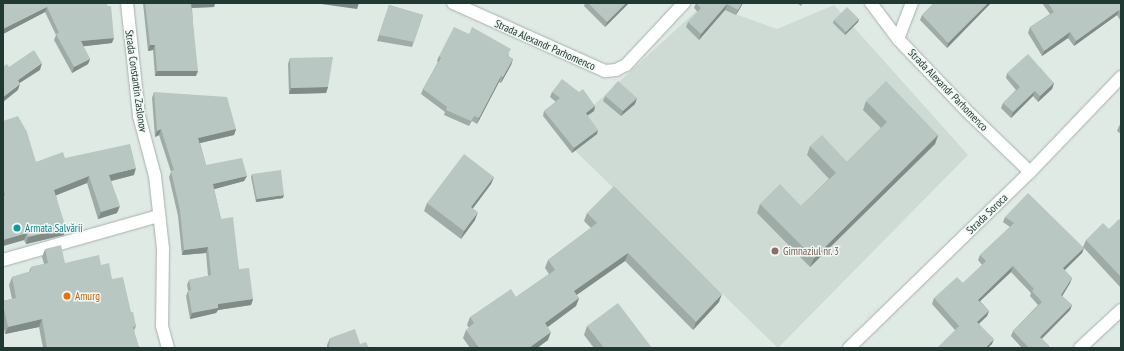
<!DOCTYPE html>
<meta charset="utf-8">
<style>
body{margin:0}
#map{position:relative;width:1124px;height:351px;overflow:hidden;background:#e0eae5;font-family:"PT Sans Narrow",sans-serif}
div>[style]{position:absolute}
.built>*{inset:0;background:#cedad4}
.roads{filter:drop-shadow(0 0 1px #a3b1ac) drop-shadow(0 0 1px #a3b1ac)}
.minor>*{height:12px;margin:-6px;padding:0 6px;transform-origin:6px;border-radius:6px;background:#fff}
.wall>*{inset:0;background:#9eaba6}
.shaded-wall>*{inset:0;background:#818b87}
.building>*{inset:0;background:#b8c7c1}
.dots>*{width:11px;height:11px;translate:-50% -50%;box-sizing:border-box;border:2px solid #f0f7f3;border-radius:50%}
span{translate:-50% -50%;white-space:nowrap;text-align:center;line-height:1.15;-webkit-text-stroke:3px #f0f7f3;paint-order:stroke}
.street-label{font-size:11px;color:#213933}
.culture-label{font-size:11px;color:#0d838f}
.left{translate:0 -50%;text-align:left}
.education-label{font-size:11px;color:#785e54}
.food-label{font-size:11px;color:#c56008}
.frame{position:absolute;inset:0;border:4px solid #213933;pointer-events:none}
</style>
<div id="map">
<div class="built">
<i style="clip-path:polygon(705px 3px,777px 29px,834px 5px,968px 155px,778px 348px,560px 136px)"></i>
</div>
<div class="roads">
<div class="minor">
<i style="left:127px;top:3px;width:114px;rotate:83.9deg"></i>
<i style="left:139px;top:116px;width:62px;rotate:75.1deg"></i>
<i style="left:155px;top:176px;width:73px;rotate:83.7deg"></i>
<i style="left:163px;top:249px;width:77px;rotate:90.7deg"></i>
<i style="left:162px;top:326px;width:23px;rotate:75deg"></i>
<i style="left:453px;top:3px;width:167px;rotate:24.1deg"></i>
<i style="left:605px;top:71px;width:11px;rotate:-5deg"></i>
<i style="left:616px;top:70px;width:11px;rotate:-27deg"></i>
<i style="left:626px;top:65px;width:85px;rotate:-46.9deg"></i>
<i style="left:871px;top:3px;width:45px;rotate:53.1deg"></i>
<i style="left:898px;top:39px;width:105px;rotate:46.2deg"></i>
<i style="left:971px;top:115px;width:82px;rotate:44deg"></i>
<i style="left:898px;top:39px;width:39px;rotate:-69deg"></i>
<i style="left:3px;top:260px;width:162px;rotate:-15.8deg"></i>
<i style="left:849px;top:348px;width:252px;rotate:-44.2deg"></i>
<i style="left:1030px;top:172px;width:132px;rotate:-46.2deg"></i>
<i style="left:1080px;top:348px;width:56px;rotate:-42.8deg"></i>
</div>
</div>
<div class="wall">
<i style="clip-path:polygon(3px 3px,106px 3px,112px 43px,83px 46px,90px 59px,88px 64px,72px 73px,54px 40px,56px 35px,45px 12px,3px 34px)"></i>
<i style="clip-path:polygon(143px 3px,215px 3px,214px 7px,192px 8px,196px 76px,155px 76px,153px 50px,148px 51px)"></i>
<i style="clip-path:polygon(585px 3px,629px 3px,605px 27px,584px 6px)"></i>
<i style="clip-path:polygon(696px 3px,743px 3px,736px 15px,725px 10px,699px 40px,686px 27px,688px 22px,698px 12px,694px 8px)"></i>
<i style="clip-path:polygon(797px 3px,803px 3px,801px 6px)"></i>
<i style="clip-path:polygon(934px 3px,991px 3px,947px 48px,920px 20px,922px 15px)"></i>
<i style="clip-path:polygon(1042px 3px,1121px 3px,1121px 20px,1120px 20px,1117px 15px,1074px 46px,1068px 38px,1042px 56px,1028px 33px,1030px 27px,1050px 14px)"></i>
<i style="clip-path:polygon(389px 5px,423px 15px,412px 47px,377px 41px)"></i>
<i style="clip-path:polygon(859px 19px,858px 22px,845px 35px,833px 23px,834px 20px)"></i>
<i style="clip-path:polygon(509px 54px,508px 56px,513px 59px,511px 65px,501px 83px,499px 82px,477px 124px,472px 121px,469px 126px,444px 115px,445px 112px,421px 94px,423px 89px,438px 62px,437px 61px,439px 56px)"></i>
<i style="clip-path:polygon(290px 58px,328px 87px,326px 93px,289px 94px,288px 64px)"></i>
<i style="clip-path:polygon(1007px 73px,1054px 83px,1052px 89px,1038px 102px,1033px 96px,1011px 118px,1001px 108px,1003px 103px,1016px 90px,1006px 78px)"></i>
<i style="clip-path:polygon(154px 92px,236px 129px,234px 135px,200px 143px,206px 165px,247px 176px,244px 181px,214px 189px,221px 219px,239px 269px,253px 299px,251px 305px,218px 310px,216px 313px,190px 319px,186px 296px,188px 291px,187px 285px,189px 280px,208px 276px,206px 253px,182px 255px,178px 216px,169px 177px,171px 172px,159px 135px,155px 137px,152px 98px)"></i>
<i style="clip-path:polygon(552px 92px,595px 106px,594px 111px,587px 116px,597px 134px,572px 153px,543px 116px,544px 111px,556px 102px,550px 97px)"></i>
<i style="clip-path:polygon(605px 96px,635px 104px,621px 116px,603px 101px)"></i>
<i style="clip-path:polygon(866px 101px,938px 135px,935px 144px,810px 267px,757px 213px,760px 204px,801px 206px,829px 179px,807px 155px,810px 146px,847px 162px,881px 128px,863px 110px)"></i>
<i style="clip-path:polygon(3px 121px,36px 162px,65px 158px,134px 175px,111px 181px,117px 213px,98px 219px,87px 183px,56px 195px,64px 235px,26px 244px,24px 240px,3px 246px)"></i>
<i style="clip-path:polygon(1121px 122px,1121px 134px,1117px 131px)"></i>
<i style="clip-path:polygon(252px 174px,283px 198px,256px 202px,251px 177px)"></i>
<i style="clip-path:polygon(494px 177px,491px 184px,473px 208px,475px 220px,461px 239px,424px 211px,427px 203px)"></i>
<i style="clip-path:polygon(587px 213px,719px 302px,693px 330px,625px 261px,576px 295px,579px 298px,576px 306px,548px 327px,548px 340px,537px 348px,470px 348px,463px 338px,466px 330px,469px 328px,467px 325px,470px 317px,516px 297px,549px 274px,545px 268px,548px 260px,591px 228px,584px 221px)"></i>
<i style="clip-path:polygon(1005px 217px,1083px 247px,1086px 240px,1109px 229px,1121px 221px,1121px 288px,1084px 248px,1082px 253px,1064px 270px,1072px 278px,1070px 283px,1062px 296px,1072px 305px,1070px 310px,1042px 339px,1049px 346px,1048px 348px,1022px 348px,1011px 336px,1013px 331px,1038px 305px,1030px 296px,1031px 293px,1011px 272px,980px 301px,989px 311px,987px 316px,979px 324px,992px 344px,955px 330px,932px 304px,934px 298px,963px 283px,982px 265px,978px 260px,980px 255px,1010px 227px,1003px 222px)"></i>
<i style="clip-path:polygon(45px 249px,65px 263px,101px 265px,112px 279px,131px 312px,136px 326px,134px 331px,139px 348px,43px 348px,39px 327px,5px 334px,3px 324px,3px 301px,12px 299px,9px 285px,12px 277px,29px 272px,31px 267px,44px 264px,42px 257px)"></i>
<i style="clip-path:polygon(587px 326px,652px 348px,594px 348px,584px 335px)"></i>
<i style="clip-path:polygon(330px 338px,360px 344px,369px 348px,327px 348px,327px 345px)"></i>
</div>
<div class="shaded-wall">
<i style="clip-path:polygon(191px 3px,215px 3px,214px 7px,189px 8px)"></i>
<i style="clip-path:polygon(314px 3px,359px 3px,357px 9px)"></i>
<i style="clip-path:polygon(626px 3px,629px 3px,605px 27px,607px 22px)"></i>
<i style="clip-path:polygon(742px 3px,743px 3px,736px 15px,738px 10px)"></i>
<i style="clip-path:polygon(988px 3px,991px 3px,947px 48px,948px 43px)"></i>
<i style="clip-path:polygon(727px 4px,725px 10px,699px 40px,701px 34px)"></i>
<i style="clip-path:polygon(47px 7px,45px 12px,3px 34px,3px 29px)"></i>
<i style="clip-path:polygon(1119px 10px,1117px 15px,1074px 46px,1076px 41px)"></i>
<i style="clip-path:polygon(859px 19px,858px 22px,845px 35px,846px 32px)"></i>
<i style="clip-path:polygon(1070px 32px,1068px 38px,1042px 56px,1044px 51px)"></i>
<i style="clip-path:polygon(114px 38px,112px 43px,78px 47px,81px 41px)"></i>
<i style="clip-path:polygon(150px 45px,155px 45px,153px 50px,148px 51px)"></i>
<i style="clip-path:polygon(90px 59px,88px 64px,72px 73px,74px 67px)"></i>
<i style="clip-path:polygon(513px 59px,511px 65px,501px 83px,503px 77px)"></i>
<i style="clip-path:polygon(42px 63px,40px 70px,15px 86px,18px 80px)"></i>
<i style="clip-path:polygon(157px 71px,198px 71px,196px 76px,155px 76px)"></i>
<i style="clip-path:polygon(501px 76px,499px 82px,477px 124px,479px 118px)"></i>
<i style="clip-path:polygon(1054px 83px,1052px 89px,1038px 102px,1040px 96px)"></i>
<i style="clip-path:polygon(20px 84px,18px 90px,3px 102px,3px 97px)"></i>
<i style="clip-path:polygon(328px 87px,326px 93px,289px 94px,291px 88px)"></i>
<i style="clip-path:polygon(1035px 91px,1033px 96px,1011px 118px,1013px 112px)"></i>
<i style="clip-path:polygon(637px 98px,635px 104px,621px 116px,623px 111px)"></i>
<i style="clip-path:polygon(595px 106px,594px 111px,584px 118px,586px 113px)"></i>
<i style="clip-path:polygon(161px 129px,159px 135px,155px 137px,157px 131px)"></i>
<i style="clip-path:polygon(236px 129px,234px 135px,196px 144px,198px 138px)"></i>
<i style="clip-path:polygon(598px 130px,597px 134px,572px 153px,574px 148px)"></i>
<i style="clip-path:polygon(938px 135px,935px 144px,810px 267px,814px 258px)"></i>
<i style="clip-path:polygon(136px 168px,134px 175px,107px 182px,109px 175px)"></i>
<i style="clip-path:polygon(89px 176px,87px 183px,52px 197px,54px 190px)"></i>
<i style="clip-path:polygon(247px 176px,244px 181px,211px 190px,213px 184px)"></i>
<i style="clip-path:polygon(494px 177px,491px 184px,468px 215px,471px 207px)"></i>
<i style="clip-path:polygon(284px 195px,283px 198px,256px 202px,257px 199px)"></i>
<i style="clip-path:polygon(120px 206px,117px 213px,98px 219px,101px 212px)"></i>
<i style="clip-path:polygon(478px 212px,475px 220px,461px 239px,464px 231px)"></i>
<i style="clip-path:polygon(66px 228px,64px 235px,26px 244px,28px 237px)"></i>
<i style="clip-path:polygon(27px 233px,24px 240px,3px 246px,3px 240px)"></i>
<i style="clip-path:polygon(208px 247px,206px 253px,182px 255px,184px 250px)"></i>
<i style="clip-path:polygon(1084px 248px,1082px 253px,1061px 274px,1063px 268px)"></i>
<i style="clip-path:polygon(628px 253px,625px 261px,571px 299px,574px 291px)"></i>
<i style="clip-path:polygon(1013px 266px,1011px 272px,976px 305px,978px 300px)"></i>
<i style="clip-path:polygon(1072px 278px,1070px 283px,1060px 300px,1061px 295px)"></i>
<i style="clip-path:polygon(722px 294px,719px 302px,693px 330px,696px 322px)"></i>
<i style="clip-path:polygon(579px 298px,576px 306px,542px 331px,545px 323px)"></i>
<i style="clip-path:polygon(253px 299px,251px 305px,218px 310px,216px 313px,190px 319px,192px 313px,218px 304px)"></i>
<i style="clip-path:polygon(1072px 305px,1070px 310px,1038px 342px,1040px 337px)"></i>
<i style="clip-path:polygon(989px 311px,987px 316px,975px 327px,977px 322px)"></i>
<i style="clip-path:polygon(42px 319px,39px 327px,5px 334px,8px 327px)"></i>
<i style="clip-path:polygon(551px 332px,548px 340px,537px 348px,529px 348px)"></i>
<i style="clip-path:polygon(994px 339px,992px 344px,988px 348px,985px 348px)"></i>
</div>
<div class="building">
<i style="clip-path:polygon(3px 3px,106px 3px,108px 6px,111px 6px,114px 38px,81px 41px,90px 59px,74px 67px,56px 34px,59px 33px,47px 7px,3px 29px)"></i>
<i style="clip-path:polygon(145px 3px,191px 3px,198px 71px,157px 71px,155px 45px,150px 45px)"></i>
<i style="clip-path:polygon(588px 3px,626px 3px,607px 22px)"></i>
<i style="clip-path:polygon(696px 3px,742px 3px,738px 10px,727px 4px,701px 34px,688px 22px,701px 8px)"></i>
<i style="clip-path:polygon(934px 3px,988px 3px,948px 43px,922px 15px)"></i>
<i style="clip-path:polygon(1048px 3px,1121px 3px,1121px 12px,1119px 10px,1076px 41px,1070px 32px,1044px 51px,1030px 27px,1054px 12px)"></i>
<i style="clip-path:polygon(389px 5px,423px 15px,414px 42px,379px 35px)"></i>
<i style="clip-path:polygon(847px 7px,859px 19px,846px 32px,834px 20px)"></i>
<i style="clip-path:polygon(454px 27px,469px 34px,472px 27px,511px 49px,507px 56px,513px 59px,503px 77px,501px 76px,479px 118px,474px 116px,471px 121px,446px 110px,447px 107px,423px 89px,441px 58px,439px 56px)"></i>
<i style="clip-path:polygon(34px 50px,42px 63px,18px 80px,20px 84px,3px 97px,3px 64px,4px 66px,7px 64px,9px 67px)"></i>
<i style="clip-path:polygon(1028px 54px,1054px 83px,1040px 96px,1035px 91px,1013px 112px,1003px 103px,1020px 87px,1007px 73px)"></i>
<i style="clip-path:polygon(333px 57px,328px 87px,291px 88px,290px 58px)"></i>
<i style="clip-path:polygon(562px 79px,579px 92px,583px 89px,595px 106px,586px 113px,598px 130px,574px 148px,544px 111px,560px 98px,552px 92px)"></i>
<i style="clip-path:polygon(618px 81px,637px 98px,623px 111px,605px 96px)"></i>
<i style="clip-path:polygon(886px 81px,938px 135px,814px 258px,760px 204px,780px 184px,801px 206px,836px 173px,810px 146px,822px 135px,847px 162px,887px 122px,866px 101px)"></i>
<i style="clip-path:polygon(154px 92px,227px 97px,236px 129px,198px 138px,206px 165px,242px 158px,247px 176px,213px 184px,221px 219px,233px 217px,239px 269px,249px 268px,253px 299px,218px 304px,218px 308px,192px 313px,188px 291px,191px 290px,189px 280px,211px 275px,208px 247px,184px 250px,180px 210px,171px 171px,174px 170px,161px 129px,157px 131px)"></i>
<i style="clip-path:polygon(18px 116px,27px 132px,36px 162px,63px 152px,65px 158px,130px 144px,136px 168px,109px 175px,120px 206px,101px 212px,89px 176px,54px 190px,66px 228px,28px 237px,27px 233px,3px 240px,3px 196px,5px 195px,3px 188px,3px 121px)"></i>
<i style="clip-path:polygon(464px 154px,494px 177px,471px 207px,478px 212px,464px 231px,427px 203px)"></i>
<i style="clip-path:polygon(281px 170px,284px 195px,257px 199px,252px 174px)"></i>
<i style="clip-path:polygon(614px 186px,722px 294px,696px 322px,628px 253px,574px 291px,579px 298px,545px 323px,551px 332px,529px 348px,479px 348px,466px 330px,474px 323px,470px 317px,511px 289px,516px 297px,555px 270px,548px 260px,597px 223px,587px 213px)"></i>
<i style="clip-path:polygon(1028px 193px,1084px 248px,1063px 268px,1072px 278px,1061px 295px,1072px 305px,1040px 337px,1049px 346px,1047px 348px,1029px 348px,1013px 331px,1042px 302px,1032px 291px,1034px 289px,1013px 266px,978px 300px,989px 311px,977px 322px,994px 339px,985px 348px,937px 348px,959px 326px,934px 298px,957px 277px,963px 283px,986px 261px,980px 255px,1014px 223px,1005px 217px)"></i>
<i style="clip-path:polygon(1119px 219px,1121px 221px,1121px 277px,1086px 240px,1103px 223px,1109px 229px)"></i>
<i style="clip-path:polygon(61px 245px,65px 263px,99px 255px,101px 265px,109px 263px,112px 279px,123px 277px,131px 312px,133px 312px,136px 326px,133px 327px,139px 348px,47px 348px,42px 319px,8px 327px,3px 304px,3px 301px,16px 298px,12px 277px,31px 271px,31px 267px,48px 263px,45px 249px)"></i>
<i style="clip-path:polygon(618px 303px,652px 348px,604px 348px,587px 326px)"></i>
<i style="clip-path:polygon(355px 329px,360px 344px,366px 342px,369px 348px,329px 348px,330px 338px)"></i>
</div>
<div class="dots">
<i style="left:17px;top:228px;background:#0f9aa8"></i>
<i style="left:775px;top:251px;background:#8d6e63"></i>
<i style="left:67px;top:296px;background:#e8710a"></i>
</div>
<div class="street-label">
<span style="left:545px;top:45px;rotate:24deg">Strada Alexandr Parhomenco</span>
<span style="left:136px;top:81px;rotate:82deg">Strada Constantin Zaslonov</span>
<span style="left:948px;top:90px;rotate:46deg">Strada Alexandr Parhomenco</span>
<span style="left:987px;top:214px;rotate:-44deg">Strada Soroca</span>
</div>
<div class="culture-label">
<span class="left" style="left:25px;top:228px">Armata Salvării</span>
</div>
<div class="education-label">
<span class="left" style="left:783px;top:251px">Gimnaziul nr. 3</span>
</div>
<div class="food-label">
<span class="left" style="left:75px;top:296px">Amurg</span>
</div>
<div class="frame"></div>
</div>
